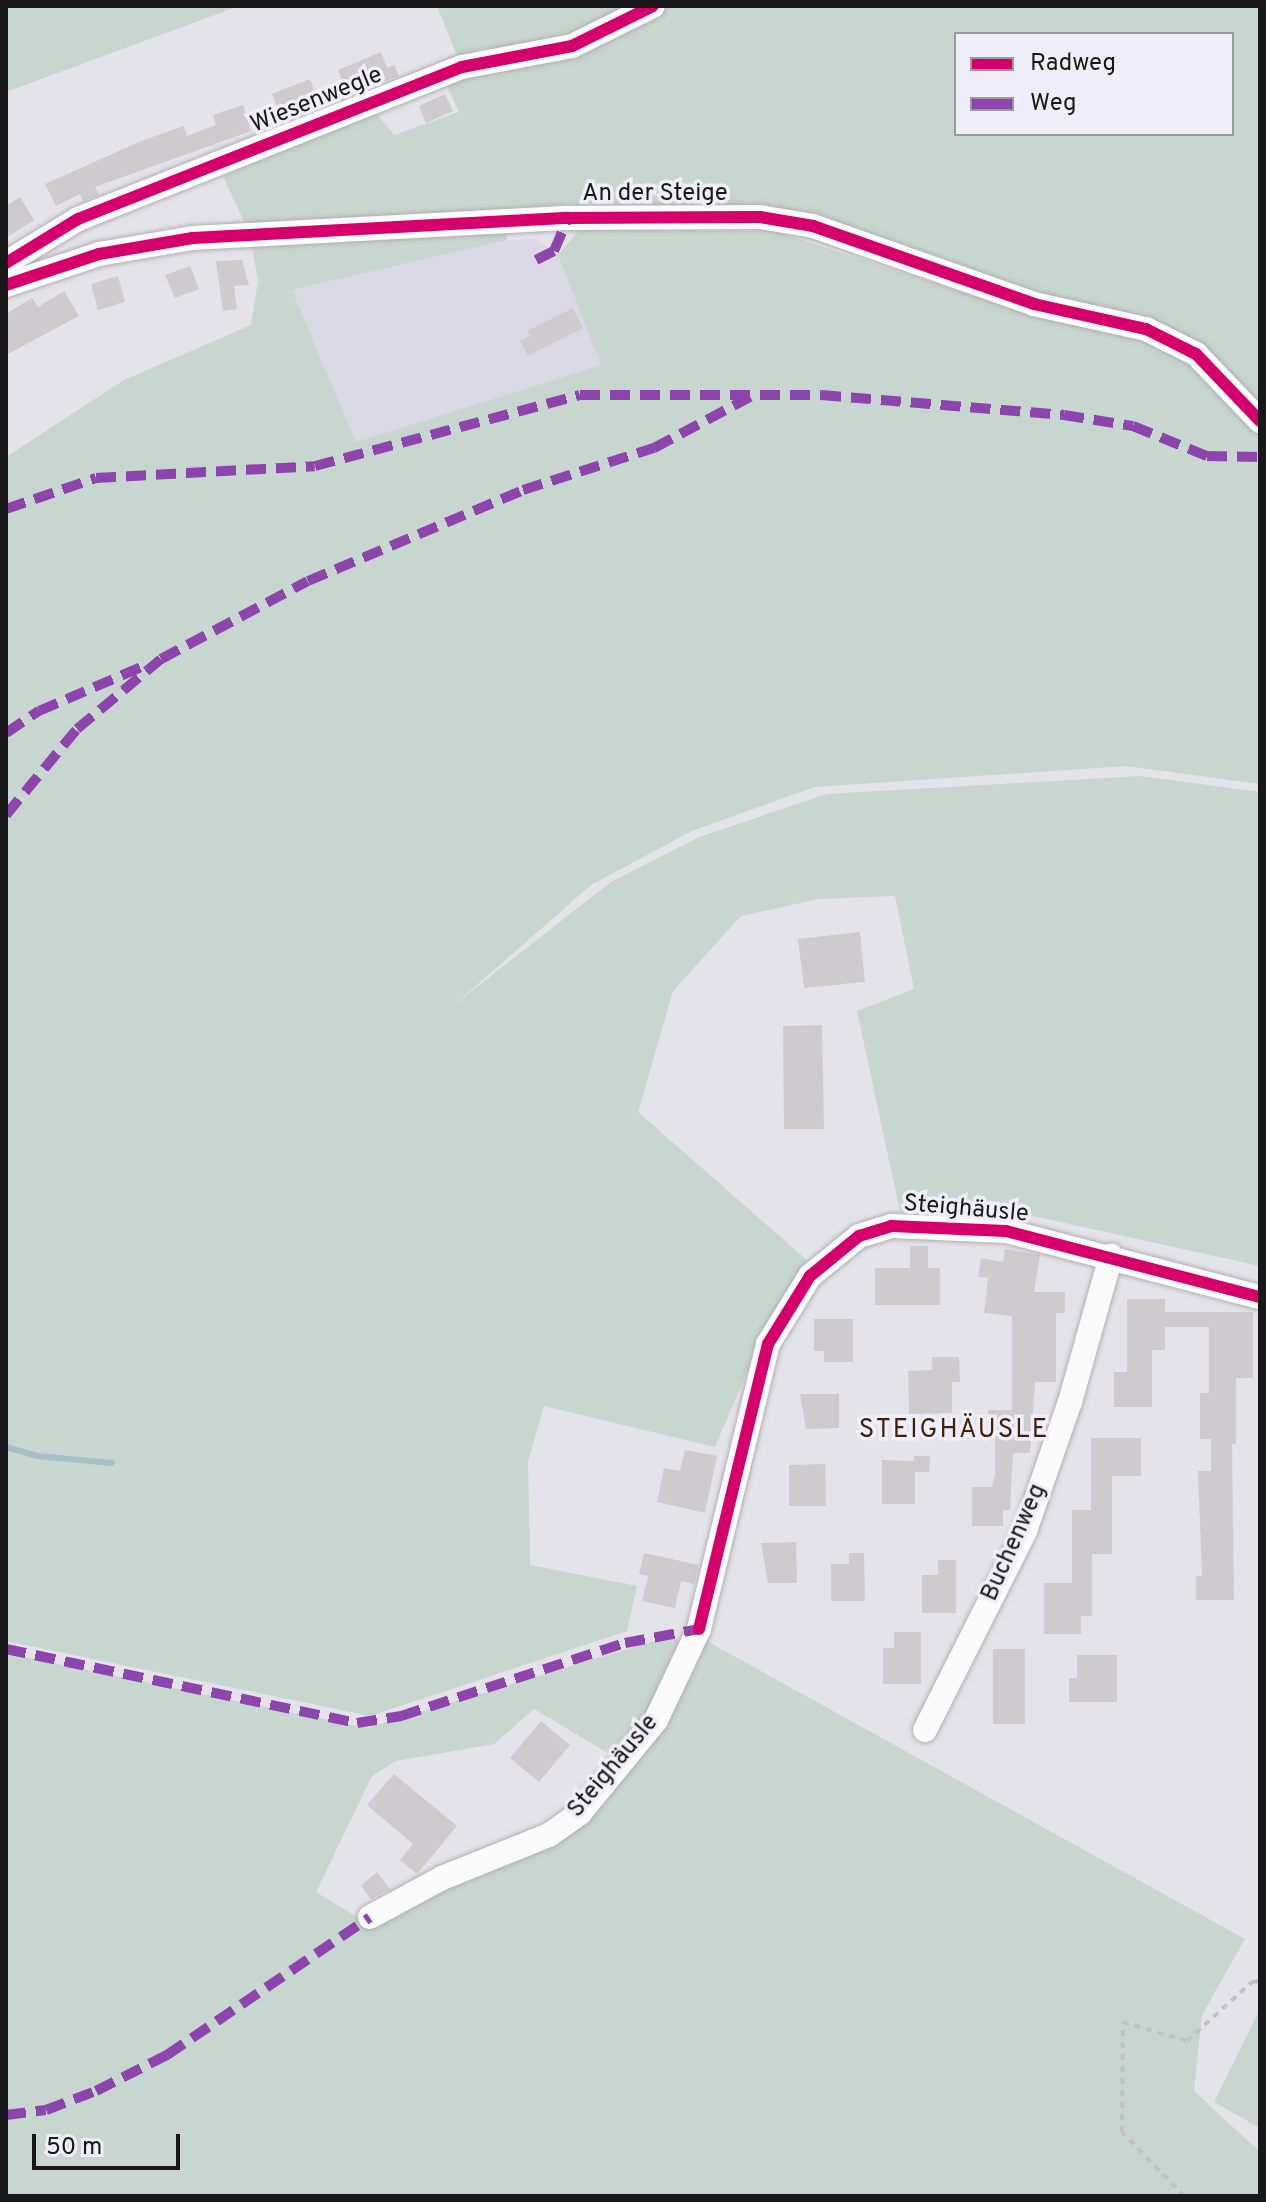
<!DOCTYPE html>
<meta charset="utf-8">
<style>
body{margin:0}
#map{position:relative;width:1266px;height:2202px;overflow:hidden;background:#e4e3e9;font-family:Overpass,sans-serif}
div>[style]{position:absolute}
.built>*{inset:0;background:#dbd8e5}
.green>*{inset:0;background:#c7d6cf}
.stream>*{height:6px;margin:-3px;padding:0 3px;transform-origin:3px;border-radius:3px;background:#a6bfc7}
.building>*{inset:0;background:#cdcbcd}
.path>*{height:4px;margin-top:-2px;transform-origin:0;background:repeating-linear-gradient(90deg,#c2c2c4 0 6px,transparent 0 12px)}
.roads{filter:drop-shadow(0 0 2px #b0afb4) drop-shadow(0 0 2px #b0afb4)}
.minor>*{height:24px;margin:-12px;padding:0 12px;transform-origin:12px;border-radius:12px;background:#fbfbfc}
.quiet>*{height:10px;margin-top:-5px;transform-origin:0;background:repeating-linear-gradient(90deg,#8e44ad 0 20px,transparent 0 30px)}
.cycleway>*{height:12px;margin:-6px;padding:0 6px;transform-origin:6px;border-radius:6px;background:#d6006c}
span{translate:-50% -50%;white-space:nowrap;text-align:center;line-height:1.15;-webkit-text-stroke:7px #f0eef8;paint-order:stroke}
.street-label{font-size:24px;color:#18181b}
.neighbourhood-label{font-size:26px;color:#402009;letter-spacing:2px}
.frame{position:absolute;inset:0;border:8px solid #18181b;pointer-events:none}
.legend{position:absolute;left:954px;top:32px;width:280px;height:104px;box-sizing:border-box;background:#f0eef8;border:2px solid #9a98a0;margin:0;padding:10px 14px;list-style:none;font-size:24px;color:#18181b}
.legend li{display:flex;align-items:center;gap:16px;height:40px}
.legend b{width:40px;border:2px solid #9a98a0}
.scale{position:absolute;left:32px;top:2134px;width:148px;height:36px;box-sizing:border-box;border:4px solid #18181b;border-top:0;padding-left:10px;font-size:24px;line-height:28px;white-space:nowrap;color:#18181b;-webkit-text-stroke:6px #f0eef8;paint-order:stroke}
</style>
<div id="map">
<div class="built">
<i style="clip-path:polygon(536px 239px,558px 255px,601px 365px,356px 442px,292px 290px,507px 240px)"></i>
</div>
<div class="green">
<i style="clip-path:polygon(6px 6px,239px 6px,6px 92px)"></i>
<i style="clip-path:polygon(437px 6px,645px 6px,561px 41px,480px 49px,459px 60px)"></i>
<i style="clip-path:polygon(evenodd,662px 6px,1260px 6px,1260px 784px,1126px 766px,814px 787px,692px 831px,591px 885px,455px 1004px,611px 882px,699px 837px,827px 794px,1141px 776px,1260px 792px,1260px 1266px,1024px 1214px,900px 1212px,857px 1011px,914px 989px,895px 896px,819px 899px,741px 916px,673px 991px,638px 1112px,808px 1261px,761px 1340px,715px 1447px,544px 1406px,528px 1461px,530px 1565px,637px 1586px,627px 1631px,370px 1716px,6px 1641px,6px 457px,124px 380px,251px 325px,258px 281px,251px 241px,507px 233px,507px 240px,292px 290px,356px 442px,601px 365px,558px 255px,579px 230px,774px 231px,962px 292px,974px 275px,817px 217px,771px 206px,571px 204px,246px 226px,223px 176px,376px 113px,394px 135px,459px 112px,445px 82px,662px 6px,956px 34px,1232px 34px,1232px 134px,956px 134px,956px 34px)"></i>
<i style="clip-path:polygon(664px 1638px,678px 1639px,684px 1656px,637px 1737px,613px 1756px,534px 1709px,494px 1744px,396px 1761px,372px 1776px,316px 1892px,367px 1923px,473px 1868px,565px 1835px,664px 1720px,703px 1639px,1245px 1939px,1202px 2015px,1194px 2091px,1260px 2152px,1260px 2196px,6px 2196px,6px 1653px,367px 1728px)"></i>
<i style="clip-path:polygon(1260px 2009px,1260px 2128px,1214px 2102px)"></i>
</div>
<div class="stream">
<i style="left:6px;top:1447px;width:32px;rotate:16deg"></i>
<i style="left:37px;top:1456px;width:75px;rotate:5.3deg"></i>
</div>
<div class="building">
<i style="clip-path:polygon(381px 52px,387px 68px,394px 65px,399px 76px,347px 94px,338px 70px)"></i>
<i style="clip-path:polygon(310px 79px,319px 104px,281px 117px,272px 94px)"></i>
<i style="clip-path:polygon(445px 94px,453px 111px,426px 123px,419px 106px)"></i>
<i style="clip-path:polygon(243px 105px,251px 131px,95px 187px,99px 195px,83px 201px,80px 194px,56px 206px,45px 184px,141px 141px,184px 126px,187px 136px,216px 125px,213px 115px)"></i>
<i style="clip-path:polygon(20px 197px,34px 220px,6px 238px,6px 206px)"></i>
<i style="clip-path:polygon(242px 260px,249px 285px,234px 286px,237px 309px,223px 311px,216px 261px)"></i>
<i style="clip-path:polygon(190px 266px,199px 289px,175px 298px,165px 275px)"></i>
<i style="clip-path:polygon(118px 276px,125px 302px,98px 310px,91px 284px)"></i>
<i style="clip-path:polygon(64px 291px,79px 316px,6px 355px,6px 314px,32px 298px,38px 307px)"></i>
<i style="clip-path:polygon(573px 308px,583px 328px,528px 356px,520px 341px,530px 336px,527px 331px)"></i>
<i style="clip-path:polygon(860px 932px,865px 982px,804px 988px,798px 939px)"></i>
<i style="clip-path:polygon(822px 1025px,824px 1129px,784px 1129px,783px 1026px)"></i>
<i style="clip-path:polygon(910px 1246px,928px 1246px,928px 1268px,940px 1268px,940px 1305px,875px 1305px,875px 1268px,910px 1268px)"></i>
<i style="clip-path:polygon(1005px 1249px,1040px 1255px,1034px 1292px,1065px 1292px,1065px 1313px,1056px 1313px,1056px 1382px,1035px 1382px,1030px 1453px,1013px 1453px,1010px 1510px,1003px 1510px,1003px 1526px,972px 1526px,972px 1487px,992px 1487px,995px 1474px,995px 1428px,988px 1428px,988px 1410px,1012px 1410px,1012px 1316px,984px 1313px,988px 1278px,978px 1277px,981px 1258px,1003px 1262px)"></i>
<i style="clip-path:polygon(1127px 1299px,1165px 1299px,1165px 1312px,1253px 1312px,1253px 1378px,1236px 1378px,1236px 1444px,1232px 1444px,1234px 1600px,1196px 1600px,1196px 1576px,1202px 1576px,1198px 1471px,1211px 1471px,1211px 1439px,1200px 1439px,1200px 1393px,1209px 1393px,1209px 1327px,1165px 1327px,1165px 1350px,1152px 1350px,1152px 1407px,1114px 1407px,1114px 1372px,1127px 1372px)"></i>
<i style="clip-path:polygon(814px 1319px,853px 1319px,853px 1362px,824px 1362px,824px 1351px,814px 1351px)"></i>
<i style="clip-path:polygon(932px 1357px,959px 1357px,960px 1382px,952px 1382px,952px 1413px,909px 1414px,908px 1371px,932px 1370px)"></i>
<i style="clip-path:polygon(800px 1394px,839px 1394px,839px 1428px,806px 1429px)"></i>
<i style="clip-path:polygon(1091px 1438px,1141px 1438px,1141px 1476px,1112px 1476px,1112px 1554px,1092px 1554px,1092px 1616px,1081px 1616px,1081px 1634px,1044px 1634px,1044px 1583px,1072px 1583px,1072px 1510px,1091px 1510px)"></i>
<i style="clip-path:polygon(685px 1450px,717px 1456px,705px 1513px,657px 1502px,664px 1468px,680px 1471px)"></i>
<i style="clip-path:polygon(914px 1456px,930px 1456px,929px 1472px,915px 1472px,915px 1504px,882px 1504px,882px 1460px,914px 1461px)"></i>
<i style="clip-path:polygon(825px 1464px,826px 1506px,789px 1506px,789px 1465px)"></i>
<i style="clip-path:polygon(796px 1542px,797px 1583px,768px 1583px,761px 1543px)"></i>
<i style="clip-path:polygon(644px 1553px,699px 1565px,694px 1584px,681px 1581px,675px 1608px,642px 1601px,648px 1576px,639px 1574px)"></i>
<i style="clip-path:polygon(849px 1553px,864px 1553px,865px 1601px,831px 1601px,831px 1564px,849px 1564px)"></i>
<i style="clip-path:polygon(938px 1560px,956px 1560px,956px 1613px,922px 1613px,922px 1575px,938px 1575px)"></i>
<i style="clip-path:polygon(894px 1632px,921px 1632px,921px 1684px,883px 1684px,883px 1648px,894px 1648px)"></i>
<i style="clip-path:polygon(993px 1649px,1025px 1649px,1025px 1724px,993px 1724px)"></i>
<i style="clip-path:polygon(1077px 1655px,1117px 1655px,1117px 1702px,1069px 1702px,1069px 1678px,1077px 1678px)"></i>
<i style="clip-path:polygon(541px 1721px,570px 1745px,539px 1782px,510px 1758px)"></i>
<i style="clip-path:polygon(394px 1774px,457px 1826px,417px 1874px,400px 1860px,413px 1844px,367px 1805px)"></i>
<i style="clip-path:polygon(377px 1872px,390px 1889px,371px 1899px,361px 1886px)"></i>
</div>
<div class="path">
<i style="left:1184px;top:2196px;width:89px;rotate:-134.1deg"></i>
<i style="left:1122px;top:2132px;width:110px;rotate:-89.5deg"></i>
<i style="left:1123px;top:2022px;width:67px;rotate:16.5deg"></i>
<i style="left:1187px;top:2041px;width:88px;rotate:-42.2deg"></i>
<i style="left:1252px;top:1982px;width:8px;rotate:-7deg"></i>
</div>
<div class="roads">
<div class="minor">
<i style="left:6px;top:263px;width:84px;rotate:-31.4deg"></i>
<i style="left:78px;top:219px;width:413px;rotate:-21.6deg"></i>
<i style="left:462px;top:67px;width:112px;rotate:-10.8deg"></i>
<i style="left:572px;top:46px;width:90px;rotate:-26.3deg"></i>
<i style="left:6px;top:285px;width:98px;rotate:-18.4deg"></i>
<i style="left:99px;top:254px;width:95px;rotate:-9.7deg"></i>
<i style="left:193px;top:238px;width:376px;rotate:-3.1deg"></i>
<i style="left:568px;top:218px;width:192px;rotate:-0.3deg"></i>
<i style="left:760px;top:217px;width:54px;rotate:9.6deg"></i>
<i style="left:813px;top:226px;width:234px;rotate:19.4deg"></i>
<i style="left:1034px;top:304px;width:115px;rotate:12.6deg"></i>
<i style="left:1146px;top:329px;width:56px;rotate:26.6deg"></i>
<i style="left:1196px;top:354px;width:93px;rotate:46.3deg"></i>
<i style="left:925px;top:1730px;width:223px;rotate:-63.3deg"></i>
<i style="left:1025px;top:1531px;width:137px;rotate:-70.8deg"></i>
<i style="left:1070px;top:1402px;width:152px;rotate:-74.3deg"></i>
<i style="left:370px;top:1917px;width:82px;rotate:-28.4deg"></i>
<i style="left:442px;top:1878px;width:115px;rotate:-21.9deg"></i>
<i style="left:549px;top:1835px;width:38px;rotate:-35deg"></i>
<i style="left:580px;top:1813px;width:120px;rotate:-50.7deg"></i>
<i style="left:656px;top:1720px;width:101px;rotate:-64.7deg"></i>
<i style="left:699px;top:1629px;width:293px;rotate:-76.4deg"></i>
<i style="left:768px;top:1344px;width:80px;rotate:-58.3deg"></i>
<i style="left:810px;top:1276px;width:63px;rotate:-39.2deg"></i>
<i style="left:859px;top:1236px;width:34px;rotate:-17deg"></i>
<i style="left:891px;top:1226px;width:115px;rotate:2.5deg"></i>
<i style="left:1006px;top:1231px;width:262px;rotate:14.6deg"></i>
</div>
</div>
<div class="quiet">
<i style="left:536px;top:260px;width:20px;rotate:-27deg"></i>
<i style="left:554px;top:251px;width:36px;rotate:-67deg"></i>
<i style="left:6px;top:509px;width:95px;rotate:-19deg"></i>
<i style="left:96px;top:478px;width:219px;rotate:-3.1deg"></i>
<i style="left:315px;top:466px;width:274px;rotate:-15deg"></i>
<i style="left:580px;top:395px;width:241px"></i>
<i style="left:821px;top:395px;width:244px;rotate:4.7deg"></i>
<i style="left:1064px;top:415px;width:70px;rotate:9.1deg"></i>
<i style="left:1133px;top:426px;width:80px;rotate:22.1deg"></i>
<i style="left:1207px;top:456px;width:53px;rotate:1.1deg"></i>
<i style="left:6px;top:733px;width:40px;rotate:-34deg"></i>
<i style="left:39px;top:711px;width:116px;rotate:-23.3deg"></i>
<i style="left:6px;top:815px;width:112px;rotate:-50.5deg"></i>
<i style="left:77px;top:729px;width:109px;rotate:-39.8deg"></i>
<i style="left:161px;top:659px;width:166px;rotate:-28deg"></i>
<i style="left:308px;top:581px;width:233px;rotate:-22.9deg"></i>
<i style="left:523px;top:490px;width:138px;rotate:-17.8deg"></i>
<i style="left:654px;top:448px;width:109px;rotate:-28deg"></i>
<i style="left:6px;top:1649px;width:359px;rotate:11.9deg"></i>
<i style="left:357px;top:1723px;width:45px;rotate:-9deg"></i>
<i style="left:401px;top:1716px;width:236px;rotate:-18.1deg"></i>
<i style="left:625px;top:1643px;width:75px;rotate:-10.7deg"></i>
<i style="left:6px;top:2115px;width:40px;rotate:-7.1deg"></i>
<i style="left:46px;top:2110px;width:53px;rotate:-20.8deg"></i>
<i style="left:96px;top:2091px;width:80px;rotate:-26.9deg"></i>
<i style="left:167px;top:2055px;width:245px;rotate:-34.2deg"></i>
</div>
<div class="cycleway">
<i style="left:6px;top:263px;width:84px;rotate:-31.4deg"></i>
<i style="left:78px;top:219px;width:413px;rotate:-21.6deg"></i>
<i style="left:462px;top:67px;width:112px;rotate:-10.8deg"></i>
<i style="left:572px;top:46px;width:90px;rotate:-26.3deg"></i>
<i style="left:6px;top:285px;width:98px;rotate:-18.4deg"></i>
<i style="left:99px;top:254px;width:95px;rotate:-9.7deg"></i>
<i style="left:193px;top:238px;width:376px;rotate:-3.1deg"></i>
<i style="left:568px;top:218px;width:192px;rotate:-0.3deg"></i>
<i style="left:760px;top:217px;width:54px;rotate:9.6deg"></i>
<i style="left:813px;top:226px;width:234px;rotate:19.4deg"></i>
<i style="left:1034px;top:304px;width:115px;rotate:12.6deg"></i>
<i style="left:1146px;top:329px;width:56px;rotate:26.6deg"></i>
<i style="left:1196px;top:354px;width:93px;rotate:46.3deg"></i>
<i style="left:699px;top:1629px;width:293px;rotate:-76.4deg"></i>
<i style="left:768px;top:1344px;width:80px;rotate:-58.3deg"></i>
<i style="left:810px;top:1276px;width:63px;rotate:-39.2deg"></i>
<i style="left:859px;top:1236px;width:34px;rotate:-17deg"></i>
<i style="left:891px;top:1226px;width:115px;rotate:2.5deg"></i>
<i style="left:1006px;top:1231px;width:262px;rotate:14.6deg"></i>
</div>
<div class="street-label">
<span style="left:317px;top:101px;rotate:-22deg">Wiesenwegle</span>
<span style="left:655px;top:195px">An der Steige</span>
<span style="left:966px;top:1210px;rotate:5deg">Steighäusle</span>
<span style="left:1015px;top:1543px;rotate:-66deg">Buchenweg</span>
<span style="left:614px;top:1767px;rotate:-50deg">Steighäusle</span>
</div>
<div class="neighbourhood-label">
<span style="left:954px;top:1431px">STEIGHÄUSLE</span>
</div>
<div class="frame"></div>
<ul class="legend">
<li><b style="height:10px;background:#d6006c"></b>Radweg</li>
<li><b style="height:10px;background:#8e44ad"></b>Weg</li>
</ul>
<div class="scale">50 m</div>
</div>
